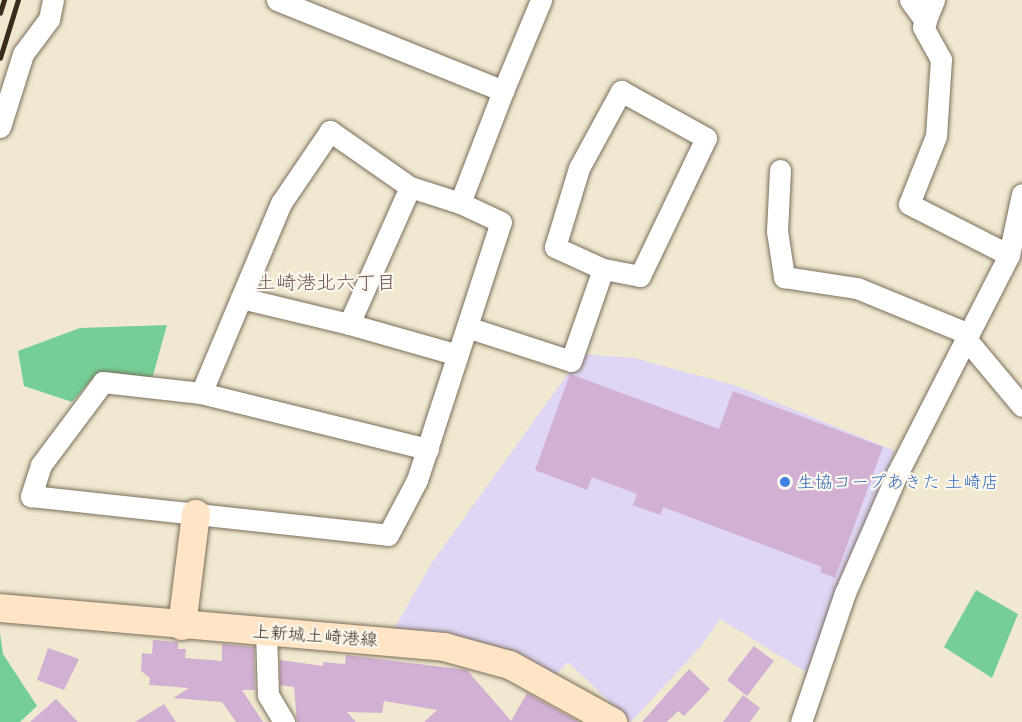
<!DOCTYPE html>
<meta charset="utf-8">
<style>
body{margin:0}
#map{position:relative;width:1022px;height:722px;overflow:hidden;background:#f0e9cf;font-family:Sriracha,"Klee One",sans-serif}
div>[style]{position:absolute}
.built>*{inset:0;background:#dfd5f5}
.green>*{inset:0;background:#75cf95}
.building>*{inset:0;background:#d1b0d3}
.roads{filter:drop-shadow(0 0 2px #7a6d5c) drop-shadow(0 0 2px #7a6d5c)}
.street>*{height:21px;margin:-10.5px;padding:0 10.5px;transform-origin:10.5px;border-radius:10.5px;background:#fff}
.secondary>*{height:28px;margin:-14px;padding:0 14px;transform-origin:14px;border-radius:14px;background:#ffe4c6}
.rail>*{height:4.5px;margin:-2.25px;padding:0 2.25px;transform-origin:2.25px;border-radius:2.25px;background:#3b2a1e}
.dots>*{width:16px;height:16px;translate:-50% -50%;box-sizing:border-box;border:3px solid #fbf7ec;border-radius:50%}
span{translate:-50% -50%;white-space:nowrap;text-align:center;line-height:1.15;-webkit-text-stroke:4.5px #fbf7ec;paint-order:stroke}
.shop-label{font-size:18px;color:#366cbe}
.left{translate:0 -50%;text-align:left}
.street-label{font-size:18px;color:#3b2a1e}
.neighbourhood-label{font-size:20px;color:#70595d}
</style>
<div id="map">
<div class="built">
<i style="clip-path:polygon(582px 354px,634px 358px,737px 386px,895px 451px,806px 672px,720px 619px,702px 645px,631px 722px,568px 662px,554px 676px,393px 631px,431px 564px)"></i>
</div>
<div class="green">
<i style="clip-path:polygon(167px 325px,152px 379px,96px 374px,72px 402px,24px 386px,18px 351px,80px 328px)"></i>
<i style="clip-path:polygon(976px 590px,1018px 614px,992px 678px,944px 647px)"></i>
<i style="clip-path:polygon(0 633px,3px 654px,37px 706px,20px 722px,0 722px)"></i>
</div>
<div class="building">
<i style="clip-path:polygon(570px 374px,719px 429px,733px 391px,883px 447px,835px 578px,820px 572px,822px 567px,663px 507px,660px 515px,633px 505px,637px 494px,592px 477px,587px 490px,535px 470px)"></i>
<i style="clip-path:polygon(153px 640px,178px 642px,178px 649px,186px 649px,185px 658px,222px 661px,222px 644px,254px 647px,255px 690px,242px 690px,263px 722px,236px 722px,222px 702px,173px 698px,189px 688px,149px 685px,150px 678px,141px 671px,142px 653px,152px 654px)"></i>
<i style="clip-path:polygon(754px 646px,774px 661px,747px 696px,727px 680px)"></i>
<i style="clip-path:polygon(48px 648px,79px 659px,64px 690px,37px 680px)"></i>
<i style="clip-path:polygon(346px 655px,467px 670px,511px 721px,527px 693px,579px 722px,424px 722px,437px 710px,384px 701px,382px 713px,347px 712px,356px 722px,297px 722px,294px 687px,280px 685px,280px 660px,323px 666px,323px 662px,345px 664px)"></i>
<i style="clip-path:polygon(689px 669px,710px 689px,684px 716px,678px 711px,667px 722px,642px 722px)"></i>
<i style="clip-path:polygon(743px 695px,760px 708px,750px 722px,723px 722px)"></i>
<i style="clip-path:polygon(56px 699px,78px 722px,30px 722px)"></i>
<i style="clip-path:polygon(164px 704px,176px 722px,135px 722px)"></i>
</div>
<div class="roads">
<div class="street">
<i style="left:277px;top:0;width:244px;rotate:21.9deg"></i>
<i style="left:503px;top:91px;width:99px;rotate:-67.3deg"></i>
<i style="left:910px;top:0;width:27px;rotate:54deg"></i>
<i style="left:934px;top:0;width:29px;rotate:112deg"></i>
<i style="left:923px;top:27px;width:37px;rotate:61deg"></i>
<i style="left:941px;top:59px;width:77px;rotate:93.7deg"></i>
<i style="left:936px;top:136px;width:73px;rotate:111.7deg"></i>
<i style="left:909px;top:204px;width:112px;rotate:27deg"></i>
<i style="left:0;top:127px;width:77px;rotate:-72.5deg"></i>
<i style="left:23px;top:54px;width:44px;rotate:-53.4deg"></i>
<i style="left:49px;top:19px;width:19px;rotate:-78deg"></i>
<i style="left:780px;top:170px;width:61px;rotate:92.8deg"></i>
<i style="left:777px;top:231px;width:47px;rotate:81.3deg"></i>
<i style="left:784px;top:277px;width:74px;rotate:8.6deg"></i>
<i style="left:857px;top:288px;width:121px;rotate:22.3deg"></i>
<i style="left:410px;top:187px;width:52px;rotate:17.7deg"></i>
<i style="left:241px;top:298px;width:111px;rotate:13.5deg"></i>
<i style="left:349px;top:324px;width:150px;rotate:-66deg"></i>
<i style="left:410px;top:187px;width:98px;rotate:-145deg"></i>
<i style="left:330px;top:131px;width:87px;rotate:124.2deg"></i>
<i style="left:281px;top:203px;width:206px;rotate:112.8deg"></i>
<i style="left:201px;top:393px;width:99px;rotate:-173.6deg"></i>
<i style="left:103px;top:382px;width:104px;rotate:126.8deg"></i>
<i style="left:41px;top:465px;width:33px;rotate:108deg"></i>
<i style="left:31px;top:496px;width:359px;rotate:6.2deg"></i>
<i style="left:388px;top:535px;width:62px;rotate:-62.2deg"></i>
<i style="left:417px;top:480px;width:271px;rotate:-72deg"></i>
<i style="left:501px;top:222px;width:45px;rotate:-155.1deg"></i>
<i style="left:460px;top:203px;width:120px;rotate:-69deg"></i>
<i style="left:349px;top:324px;width:113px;rotate:15.9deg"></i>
<i style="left:467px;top:327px;width:109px;rotate:18.1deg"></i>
<i style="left:571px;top:361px;width:97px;rotate:-70.8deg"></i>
<i style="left:603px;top:269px;width:53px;rotate:-155.4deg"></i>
<i style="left:555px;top:247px;width:83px;rotate:-73.1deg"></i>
<i style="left:579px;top:168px;width:88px;rotate:-61.4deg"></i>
<i style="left:621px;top:91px;width:97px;rotate:28.9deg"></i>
<i style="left:706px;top:138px;width:153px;rotate:115.6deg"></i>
<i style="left:640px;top:276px;width:38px;rotate:-169deg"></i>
<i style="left:966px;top:339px;width:87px;rotate:50.1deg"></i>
<i style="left:201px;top:393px;width:234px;rotate:13.9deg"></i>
<i style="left:266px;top:632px;width:63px;rotate:88.2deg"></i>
<i style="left:268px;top:695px;width:31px;rotate:59deg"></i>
<i style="left:801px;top:722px;width:136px;rotate:-71.2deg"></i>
<i style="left:845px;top:593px;width:130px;rotate:-66.4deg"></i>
<i style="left:897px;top:474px;width:246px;rotate:-62.9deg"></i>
<i style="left:1009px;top:255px;width:62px;rotate:-78deg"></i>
</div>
<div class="secondary">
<i style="left:0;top:608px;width:446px;rotate:5deg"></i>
<i style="left:444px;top:647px;width:68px;rotate:15.3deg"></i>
<i style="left:510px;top:665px;width:118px;rotate:29deg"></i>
<i style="left:182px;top:626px;width:113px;rotate:-82.9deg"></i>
</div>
</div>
<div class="rail">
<i style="left:0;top:13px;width:14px;rotate:-73deg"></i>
<i style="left:0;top:58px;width:61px;rotate:-72.8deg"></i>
</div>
<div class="dots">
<i style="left:785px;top:482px;background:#3f7fe0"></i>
</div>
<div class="shop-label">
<span class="left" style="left:797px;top:482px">生協コープあきた 土崎店</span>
</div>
<div class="street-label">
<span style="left:315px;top:636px;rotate:4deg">上新城土崎港線</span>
</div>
<div class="neighbourhood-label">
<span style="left:326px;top:282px">土崎港北六丁目</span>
</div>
</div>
